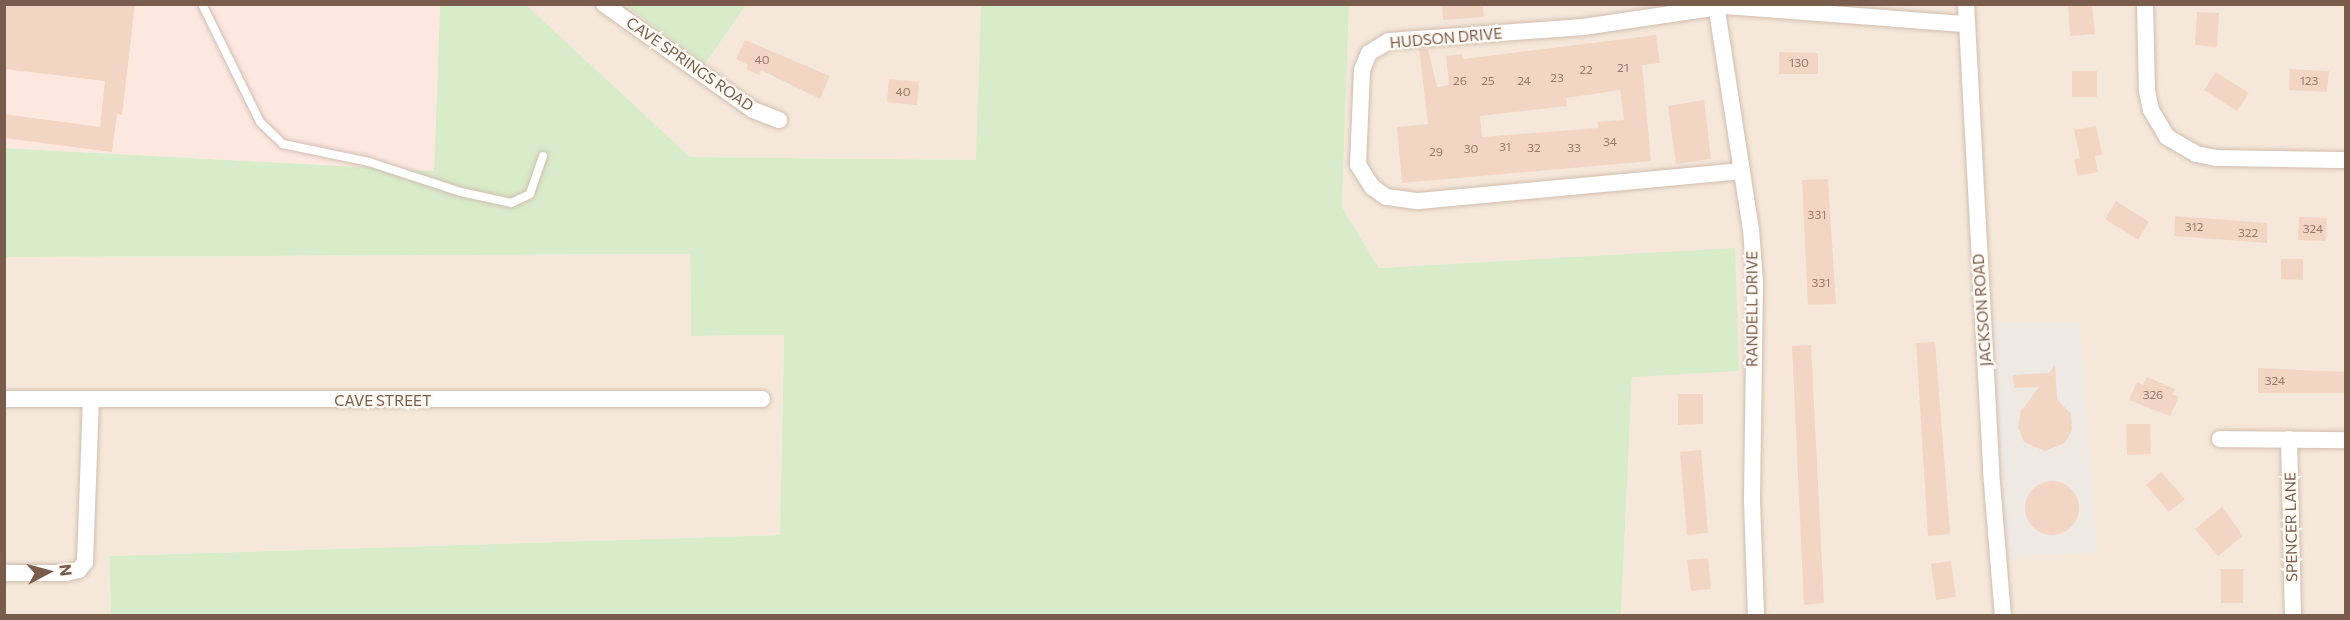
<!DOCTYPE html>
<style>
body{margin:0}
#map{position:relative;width:2350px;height:620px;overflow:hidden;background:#fdf6ec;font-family:Commissioner,sans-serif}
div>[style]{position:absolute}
.residential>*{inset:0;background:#f5e8da}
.commercial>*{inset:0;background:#fde8e0}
.industrial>*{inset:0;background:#efe9e4}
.green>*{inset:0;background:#d8ecc9}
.building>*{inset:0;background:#f3d5c3}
.round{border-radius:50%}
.roads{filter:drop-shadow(0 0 2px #d1beb0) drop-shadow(0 0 2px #d1beb0)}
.lane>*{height:8px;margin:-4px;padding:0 4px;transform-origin:4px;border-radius:4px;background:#fff}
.street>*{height:16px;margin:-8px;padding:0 8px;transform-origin:8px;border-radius:8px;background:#fff}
span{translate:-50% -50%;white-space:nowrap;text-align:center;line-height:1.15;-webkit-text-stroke:4.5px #fffaf3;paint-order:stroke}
.number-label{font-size:12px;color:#987a6a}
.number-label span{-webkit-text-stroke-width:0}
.street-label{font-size:15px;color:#7a5c4d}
.frame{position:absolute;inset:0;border:6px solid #7a5c4d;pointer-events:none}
.north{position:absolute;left:18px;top:542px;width:60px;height:60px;-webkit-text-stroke:4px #fffaf3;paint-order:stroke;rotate:84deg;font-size:16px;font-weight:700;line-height:24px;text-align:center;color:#7a5c4d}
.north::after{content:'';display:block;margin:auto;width:21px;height:27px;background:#7a5c4d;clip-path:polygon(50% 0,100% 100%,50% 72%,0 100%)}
</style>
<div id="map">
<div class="residential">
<i style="clip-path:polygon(525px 5px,625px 5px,705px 64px,746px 5px,981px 5px,977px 160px,690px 157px)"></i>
<i style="clip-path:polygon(1349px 5px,2345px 5px,2345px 615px,1621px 615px,1632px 377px,1735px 249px,1379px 268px,1342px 207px)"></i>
<i style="clip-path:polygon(690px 254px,691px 336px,784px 335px,780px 535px,109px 556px,111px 615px,5px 615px,4px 257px)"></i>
</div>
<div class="commercial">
<i style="clip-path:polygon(4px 5px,440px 5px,434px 171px,5px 148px)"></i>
</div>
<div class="industrial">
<i style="clip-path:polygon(1993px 323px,2080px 323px,2097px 552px,2007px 557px)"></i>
</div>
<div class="green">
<i style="clip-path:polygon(525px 4px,690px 157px,976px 160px,981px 5px,1349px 5px,1342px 207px,1379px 268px,1735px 248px,1739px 371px,1632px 377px,1621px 615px,111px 615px,109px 556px,780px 535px,784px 335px,691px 336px,690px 254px,5px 257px,4px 148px,434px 171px,440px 5px)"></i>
<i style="clip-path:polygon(625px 5px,746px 4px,746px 5px,705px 64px)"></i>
</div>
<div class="building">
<i style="clip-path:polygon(4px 4px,135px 4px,122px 115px,117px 114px,112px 152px,4px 138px,4px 114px,100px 127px,105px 81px,4px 69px)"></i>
<i style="clip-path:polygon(1442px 4px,1483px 4px,1484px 17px,1443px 20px)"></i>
<i style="clip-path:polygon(2068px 4px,2092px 4px,2095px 34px,2070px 36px)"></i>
<i style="clip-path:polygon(2197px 12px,2219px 13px,2217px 47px,2195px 45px)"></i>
<i style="clip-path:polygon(evenodd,1656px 35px,1660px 63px,1642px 65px,1651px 161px,1402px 183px,1397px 127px,1428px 124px,1419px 49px,1428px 49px,1437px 87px,1449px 85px,1446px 56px,1462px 54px,1463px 59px,1656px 35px,1620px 90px,1624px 120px,1598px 122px,1598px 128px,1482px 137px,1480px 116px,1567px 106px,1566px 98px,1620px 90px)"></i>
<i style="clip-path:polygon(745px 40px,830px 76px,820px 99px,761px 70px,759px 75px,746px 69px,748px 65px,736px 59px)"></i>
<i style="clip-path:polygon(1779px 52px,1818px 53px,1818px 74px,1779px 74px)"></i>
<i style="clip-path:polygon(2290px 69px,2329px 71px,2327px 92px,2289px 90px)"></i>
<i style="clip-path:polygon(2072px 71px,2097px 71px,2097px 97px,2072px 97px)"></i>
<i style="clip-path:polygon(2216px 72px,2249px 93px,2237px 111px,2204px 90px)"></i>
<i style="clip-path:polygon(889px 79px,919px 82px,917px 105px,887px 102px)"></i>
<i style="clip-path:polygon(1704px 100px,1711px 159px,1676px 164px,1668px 106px)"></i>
<i style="clip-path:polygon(2096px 126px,2102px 154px,2095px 156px,2098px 172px,2078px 176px,2074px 159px,2080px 158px,2074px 130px)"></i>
<i style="clip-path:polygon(1828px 179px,1836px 304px,1808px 305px,1802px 180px)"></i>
<i style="clip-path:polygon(2116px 201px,2149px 222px,2138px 240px,2105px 219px)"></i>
<i style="clip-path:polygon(2175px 216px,2267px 223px,2267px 243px,2174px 236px)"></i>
<i style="clip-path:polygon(2299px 217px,2327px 218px,2326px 241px,2298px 240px)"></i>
<i style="clip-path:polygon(2281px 259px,2303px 259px,2303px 280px,2281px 279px)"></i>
<i style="clip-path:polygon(1935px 342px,1950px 534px,1928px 536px,1916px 343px)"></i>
<i style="clip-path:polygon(1811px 345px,1824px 603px,1804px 605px,1792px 346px)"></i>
<i style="clip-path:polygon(2055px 365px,2057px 399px,2071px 414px,2072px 430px,2065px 443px,2045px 451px,2024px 442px,2018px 427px,2021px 411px,2039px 387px,2014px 388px,2013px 375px,2049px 373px)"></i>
<i style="clip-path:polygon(2258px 368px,2346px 372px,2346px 393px,2258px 393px)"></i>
<i style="clip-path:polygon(2147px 377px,2175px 389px,2172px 394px,2179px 397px,2170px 416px,2129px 400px,2137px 382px,2143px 385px)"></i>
<i style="clip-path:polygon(1678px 394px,1703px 394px,1703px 424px,1678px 425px)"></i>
<i style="clip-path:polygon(2126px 424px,2150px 424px,2151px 454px,2127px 455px)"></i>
<i style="clip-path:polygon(1701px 450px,1708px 533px,1687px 535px,1680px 452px)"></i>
<i style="clip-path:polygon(2161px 472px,2185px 499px,2169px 512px,2146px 485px)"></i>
<i class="round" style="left:2025px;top:481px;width:54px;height:54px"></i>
<i style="clip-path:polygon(2222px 507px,2243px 536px,2218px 556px,2195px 529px)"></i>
<i style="clip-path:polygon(1708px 558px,1711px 589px,1691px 591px,1687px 560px)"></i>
<i style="clip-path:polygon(1951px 561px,1956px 597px,1936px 600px,1931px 564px)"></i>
<i style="clip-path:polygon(2221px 569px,2243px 569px,2243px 603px,2221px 603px)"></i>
</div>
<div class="roads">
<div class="lane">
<i style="left:202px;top:4px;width:131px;rotate:63.8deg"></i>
<i style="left:260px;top:122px;width:32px;rotate:44deg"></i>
<i style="left:283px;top:144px;width:88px;rotate:11.8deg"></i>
<i style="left:369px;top:162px;width:97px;rotate:18.1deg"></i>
<i style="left:461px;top:192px;width:51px;rotate:12.4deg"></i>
<i style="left:511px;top:203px;width:21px;rotate:-25deg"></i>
<i style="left:530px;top:194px;width:40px;rotate:-71.1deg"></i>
</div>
<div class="street">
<i style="left:604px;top:4px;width:183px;rotate:35.4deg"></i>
<i style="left:753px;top:110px;width:28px;rotate:21deg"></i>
<i style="left:1716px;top:4px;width:228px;rotate:81.2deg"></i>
<i style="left:1751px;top:229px;width:53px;rotate:85.7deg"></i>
<i style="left:1755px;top:282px;width:219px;rotate:90.8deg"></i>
<i style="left:1752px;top:501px;width:115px;rotate:88deg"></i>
<i style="left:1966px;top:4px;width:468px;rotate:86.9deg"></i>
<i style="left:1991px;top:471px;width:145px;rotate:85.3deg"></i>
<i style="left:2145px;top:4px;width:87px;rotate:88.7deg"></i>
<i style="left:2147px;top:91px;width:19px;rotate:78deg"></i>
<i style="left:2151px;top:110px;width:31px;rotate:59deg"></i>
<i style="left:2167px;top:137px;width:34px;rotate:30deg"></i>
<i style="left:2196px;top:154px;width:21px;rotate:11deg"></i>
<i style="left:2217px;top:158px;width:129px;rotate:0.9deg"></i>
<i style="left:1742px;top:171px;width:327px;rotate:174.7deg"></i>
<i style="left:1416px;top:201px;width:30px;rotate:-172deg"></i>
<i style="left:1386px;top:197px;width:17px;rotate:-144deg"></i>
<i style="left:1372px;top:187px;width:26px;rotate:-122deg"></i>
<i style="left:1358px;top:165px;width:95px;rotate:-87.6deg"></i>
<i style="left:1362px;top:70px;width:18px;rotate:-68deg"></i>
<i style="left:1369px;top:53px;width:23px;rotate:-31deg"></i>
<i style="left:1389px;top:41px;width:195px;rotate:-4.1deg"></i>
<i style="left:1583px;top:27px;width:144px;rotate:-8.4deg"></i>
<i style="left:1725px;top:6px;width:243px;rotate:4.3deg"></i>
<i style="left:4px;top:399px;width:758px"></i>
<i style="left:2220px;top:439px;width:126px;rotate:0.5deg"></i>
<i style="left:2289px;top:439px;width:177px;rotate:88.7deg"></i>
<i style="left:4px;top:573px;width:62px"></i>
<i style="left:66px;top:573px;width:13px;rotate:-13deg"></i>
<i style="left:79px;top:570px;width:10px;rotate:-53deg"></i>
<i style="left:85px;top:562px;width:160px;rotate:-87.9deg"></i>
</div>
</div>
<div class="number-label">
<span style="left:762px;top:60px">40</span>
<span style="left:1799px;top:63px">130</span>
<span style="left:1623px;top:68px">21</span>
<span style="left:1586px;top:70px">22</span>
<span style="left:1557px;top:78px">23</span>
<span style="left:1460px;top:81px">26</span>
<span style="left:1488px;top:81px">25</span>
<span style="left:1524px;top:81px">24</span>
<span style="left:2309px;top:81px">123</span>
<span style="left:903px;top:92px">40</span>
<span style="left:1610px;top:142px">34</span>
<span style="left:1505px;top:147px">31</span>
<span style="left:1534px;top:148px">32</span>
<span style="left:1574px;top:148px">33</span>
<span style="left:1471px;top:149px">30</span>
<span style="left:1436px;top:152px">29</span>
<span style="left:1817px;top:215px">331</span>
<span style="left:2194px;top:227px">312</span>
<span style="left:2313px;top:229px">324</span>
<span style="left:2248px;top:233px">322</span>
<span style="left:1821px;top:283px">331</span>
<span style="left:2275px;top:381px">324</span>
<span style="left:2153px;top:395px">326</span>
</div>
<div class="street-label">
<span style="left:1446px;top:38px;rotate:-5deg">HUDSON DRIVE</span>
<span style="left:690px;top:64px;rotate:35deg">CAVE SPRINGS ROAD</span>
<span style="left:1752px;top:309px;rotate:-90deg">RANDELL DRIVE</span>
<span style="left:1982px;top:310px;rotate:-94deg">JACKSON ROAD</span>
<span style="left:383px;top:401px">CAVE STREET</span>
<span style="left:2291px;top:527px;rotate:-91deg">SPENCER LANE</span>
</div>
<div class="frame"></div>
<div class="north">N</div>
</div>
